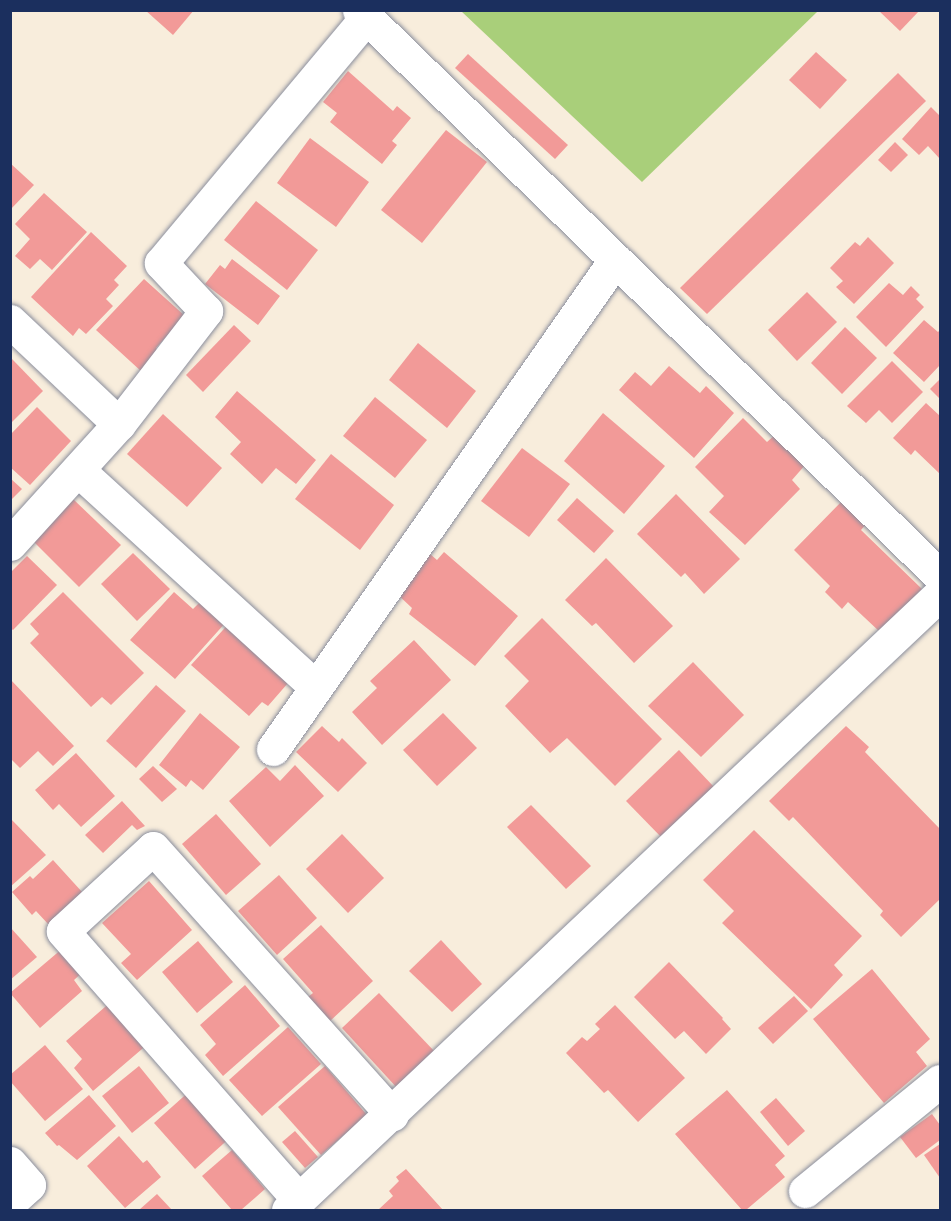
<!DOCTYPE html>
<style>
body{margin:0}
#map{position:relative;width:951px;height:1221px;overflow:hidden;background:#f8eddc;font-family:"Shantell Sans",sans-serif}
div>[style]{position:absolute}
.green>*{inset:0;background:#a9cf7a}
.building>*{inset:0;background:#f29a98}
.roads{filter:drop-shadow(0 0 2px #8a8e9d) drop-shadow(0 0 2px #8a8e9d)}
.minor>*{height:33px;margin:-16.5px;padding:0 16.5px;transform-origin:16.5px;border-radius:16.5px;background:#fff}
span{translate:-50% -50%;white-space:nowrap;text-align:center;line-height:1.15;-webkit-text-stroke:4.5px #fdfcf7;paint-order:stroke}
.frame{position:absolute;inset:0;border:12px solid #1b2f5e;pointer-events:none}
</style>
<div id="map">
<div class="green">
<i style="clip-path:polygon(461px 11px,818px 11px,642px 182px)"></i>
</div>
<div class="building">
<i style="clip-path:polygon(145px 10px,194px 10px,173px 35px)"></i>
<i style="clip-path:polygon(878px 10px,920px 10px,900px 31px)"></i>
<i style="clip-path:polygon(816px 52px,847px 80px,820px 109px,789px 80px)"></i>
<i style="clip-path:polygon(468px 54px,568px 145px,555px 159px,455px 68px)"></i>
<i style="clip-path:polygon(348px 71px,393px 111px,397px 106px,411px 118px,392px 141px,397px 145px,382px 164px,330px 122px,337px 113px,323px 102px)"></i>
<i style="clip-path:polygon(898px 73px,926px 101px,707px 314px,680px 288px)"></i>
<i style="clip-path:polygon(931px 107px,940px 116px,940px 159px,928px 146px,919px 155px,902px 139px)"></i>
<i style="clip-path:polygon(446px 130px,487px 162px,422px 243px,381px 210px)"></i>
<i style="clip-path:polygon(310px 138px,369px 182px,336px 227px,277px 183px)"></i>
<i style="clip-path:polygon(895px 142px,908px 155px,891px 172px,878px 160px)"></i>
<i style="clip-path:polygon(10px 163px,34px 185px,10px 210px)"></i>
<i style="clip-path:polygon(44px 193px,87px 232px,52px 270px,40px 259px,30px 269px,15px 256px,30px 239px,15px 224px)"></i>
<i style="clip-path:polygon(256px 201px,318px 250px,287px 290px,224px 240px)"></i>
<i style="clip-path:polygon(91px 232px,127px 266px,114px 280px,119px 285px,106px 299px,113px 306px,86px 334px,79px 328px,73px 336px,31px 297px)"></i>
<i style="clip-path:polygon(868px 237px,894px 263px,854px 304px,836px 287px,843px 281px,830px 268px,855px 242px,860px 246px)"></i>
<i style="clip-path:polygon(232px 259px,280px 296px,258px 325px,205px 284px,220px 265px,225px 269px)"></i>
<i style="clip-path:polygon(144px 279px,185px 316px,156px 348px,160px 354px,142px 372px,96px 330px)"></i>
<i style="clip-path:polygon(889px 283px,903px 295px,911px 286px,920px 295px,916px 299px,924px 307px,886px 347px,856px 317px)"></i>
<i style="clip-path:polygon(807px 292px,837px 322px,797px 361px,768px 330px)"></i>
<i style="clip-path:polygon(924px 320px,938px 332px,940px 330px,940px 365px,924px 382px,893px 353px)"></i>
<i style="clip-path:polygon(234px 325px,251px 341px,203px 392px,186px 375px)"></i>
<i style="clip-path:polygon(845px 327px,877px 358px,842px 394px,811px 363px)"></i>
<i style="clip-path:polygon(418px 343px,476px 391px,447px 428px,389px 380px)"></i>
<i style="clip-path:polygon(12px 359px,43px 391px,10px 424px,10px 361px)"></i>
<i style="clip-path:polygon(892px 361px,923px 392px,892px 423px,879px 410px,866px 423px,847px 406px)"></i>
<i style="clip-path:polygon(669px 366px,700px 393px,706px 386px,734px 413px,694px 458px,619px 390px,635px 372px,651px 386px)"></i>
<i style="clip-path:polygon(940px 379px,940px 399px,930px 389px)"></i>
<i style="clip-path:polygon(237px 391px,316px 460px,296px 484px,276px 468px,262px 484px,230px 454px,241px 442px,215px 417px)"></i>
<i style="clip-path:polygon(375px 397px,427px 440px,395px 478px,343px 436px)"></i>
<i style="clip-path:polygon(926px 403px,940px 416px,940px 474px,915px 450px,911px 455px,893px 438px)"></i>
<i style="clip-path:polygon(37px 407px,71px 441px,30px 485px,10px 467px,10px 435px)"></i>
<i style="clip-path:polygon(603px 413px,665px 466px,624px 514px,564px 461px)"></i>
<i style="clip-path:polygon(163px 414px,222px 468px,187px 507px,127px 454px)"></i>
<i style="clip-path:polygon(743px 418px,767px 442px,776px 434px,806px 464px,792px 480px,800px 489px,745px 545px,709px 512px,724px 496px,695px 467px)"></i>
<i style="clip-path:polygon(522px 448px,570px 484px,529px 537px,481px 501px)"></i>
<i style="clip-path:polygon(331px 454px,394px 505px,360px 550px,295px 499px)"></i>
<i style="clip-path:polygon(10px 478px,22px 489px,10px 501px)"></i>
<i style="clip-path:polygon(676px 494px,740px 559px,704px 594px,685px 573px,681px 577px,637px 534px)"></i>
<i style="clip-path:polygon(72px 498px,121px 545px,79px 587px,32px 540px)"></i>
<i style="clip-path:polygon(577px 498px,614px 531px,594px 553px,557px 520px)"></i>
<i style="clip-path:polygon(843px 500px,867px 523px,861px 530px,922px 589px,881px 633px,848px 602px,842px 609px,825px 592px,830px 586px,794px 550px)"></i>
<i style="clip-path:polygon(444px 552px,518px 616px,475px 666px,409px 614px,412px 608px,396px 593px,430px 554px,437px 560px)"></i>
<i style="clip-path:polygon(133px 553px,170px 589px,137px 621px,101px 584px)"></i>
<i style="clip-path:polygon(27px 556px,57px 585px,13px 630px,10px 628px,10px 573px)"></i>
<i style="clip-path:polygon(606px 558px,673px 626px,634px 663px,596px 623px,592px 626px,565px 600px)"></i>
<i style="clip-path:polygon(63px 592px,144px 673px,111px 705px,102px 697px,91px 707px,30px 643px,39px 634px,30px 624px)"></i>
<i style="clip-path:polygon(174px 592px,193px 609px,203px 599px,227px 621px,175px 679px,130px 640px)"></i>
<i style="clip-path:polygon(542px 618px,662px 739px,615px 786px,567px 738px,550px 753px,505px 706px,529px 681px,504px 656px)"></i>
<i style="clip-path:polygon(233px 619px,295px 675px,268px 706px,262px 702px,249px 716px,191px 665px)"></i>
<i style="clip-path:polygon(414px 640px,451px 680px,382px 745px,352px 712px,377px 688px,370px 681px)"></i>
<i style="clip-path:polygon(693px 662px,744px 715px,701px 757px,648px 706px)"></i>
<i style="clip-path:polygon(10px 679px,74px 746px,53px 766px,38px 751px,20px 768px,10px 758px)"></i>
<i style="clip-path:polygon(156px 685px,186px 711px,136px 768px,106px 741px)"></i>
<i style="clip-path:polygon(200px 713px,240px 747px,203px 790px,191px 780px,186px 787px,159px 765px)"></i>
<i style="clip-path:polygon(443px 713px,477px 748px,437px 786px,403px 750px)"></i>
<i style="clip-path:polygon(322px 726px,339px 742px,342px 738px,367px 763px,338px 792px,296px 752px)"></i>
<i style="clip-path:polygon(846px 726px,869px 747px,865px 752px,940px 829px,940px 899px,901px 937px,880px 915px,883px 911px,793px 817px,789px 821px,769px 801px)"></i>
<i style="clip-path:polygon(679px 750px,715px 788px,663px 839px,626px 801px)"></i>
<i style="clip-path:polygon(76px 753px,115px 796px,81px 827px,59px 804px,53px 810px,35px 790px)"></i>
<i style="clip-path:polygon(295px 765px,324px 796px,270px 847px,229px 801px,266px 767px,280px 781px)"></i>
<i style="clip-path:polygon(153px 766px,177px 789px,162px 802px,139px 779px)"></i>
<i style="clip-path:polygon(122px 801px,145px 826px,137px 830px,132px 825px,103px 853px,85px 835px)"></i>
<i style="clip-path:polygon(531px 805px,591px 866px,566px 889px,507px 827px)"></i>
<i style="clip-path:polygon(216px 814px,261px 864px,226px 895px,182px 844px)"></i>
<i style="clip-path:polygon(10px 818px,46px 855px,10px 887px)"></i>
<i style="clip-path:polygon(754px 830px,862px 936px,834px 965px,843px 975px,811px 1009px,722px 923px,734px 911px,703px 880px)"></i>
<i style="clip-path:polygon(342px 834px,384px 878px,348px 913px,306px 869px)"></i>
<i style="clip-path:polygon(53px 860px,83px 893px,49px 925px,36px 911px,32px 915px,12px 892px,30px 876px,33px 879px)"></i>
<i style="clip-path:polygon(279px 875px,317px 918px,277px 955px,238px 911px)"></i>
<i style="clip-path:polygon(149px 881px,192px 930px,137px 980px,121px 963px,131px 954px,102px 923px)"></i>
<i style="clip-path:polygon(321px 925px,373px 981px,329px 1022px,308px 997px,313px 993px,283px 959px)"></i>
<i style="clip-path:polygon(10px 927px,37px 957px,10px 980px)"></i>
<i style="clip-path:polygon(441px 940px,482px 984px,452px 1012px,409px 971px)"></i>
<i style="clip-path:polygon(198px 941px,233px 982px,197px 1013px,162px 972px)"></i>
<i style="clip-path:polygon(63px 948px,84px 971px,74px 980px,82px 991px,40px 1028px,10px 993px)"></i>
<i style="clip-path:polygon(669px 962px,723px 1018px,722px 1019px,731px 1029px,706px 1054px,684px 1031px,675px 1039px,634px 997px)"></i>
<i style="clip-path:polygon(872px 969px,930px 1039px,916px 1052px,927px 1066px,884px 1103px,813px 1019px)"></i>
<i style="clip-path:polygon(245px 985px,280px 1026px,223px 1076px,205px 1055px,216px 1044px,200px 1025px)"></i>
<i style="clip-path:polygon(379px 993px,436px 1053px,398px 1089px,342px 1028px)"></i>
<i style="clip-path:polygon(794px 996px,808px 1011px,773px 1044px,758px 1028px)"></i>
<i style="clip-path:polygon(113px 1000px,149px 1043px,93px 1091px,74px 1068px,82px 1059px,66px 1041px)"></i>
<i style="clip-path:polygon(615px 1005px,685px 1078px,638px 1122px,608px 1090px,604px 1093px,566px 1053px,582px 1037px,587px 1041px,600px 1029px,595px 1024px)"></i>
<i style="clip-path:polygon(288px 1027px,321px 1064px,262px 1116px,229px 1080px)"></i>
<i style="clip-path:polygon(45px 1045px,83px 1089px,45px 1121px,10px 1081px,10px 1075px)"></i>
<i style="clip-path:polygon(139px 1066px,169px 1103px,132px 1133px,102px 1096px)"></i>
<i style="clip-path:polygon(325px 1066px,367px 1115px,321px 1155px,278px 1107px)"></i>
<i style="clip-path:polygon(192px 1089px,232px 1136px,195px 1169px,154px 1123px)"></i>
<i style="clip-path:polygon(727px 1090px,785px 1156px,775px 1165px,785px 1177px,746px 1210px,742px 1210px,675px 1134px)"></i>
<i style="clip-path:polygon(89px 1095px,116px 1126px,77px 1160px,59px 1145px,57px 1146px,45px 1133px)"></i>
<i style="clip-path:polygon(776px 1098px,805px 1131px,788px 1146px,760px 1112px)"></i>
<i style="clip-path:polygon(932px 1114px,940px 1125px,940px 1140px,916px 1158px,900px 1137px)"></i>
<i style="clip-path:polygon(295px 1131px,318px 1157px,305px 1168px,282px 1142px)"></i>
<i style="clip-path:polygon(119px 1136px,143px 1163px,147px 1160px,161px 1177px,125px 1208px,87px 1166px)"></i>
<i style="clip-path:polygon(940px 1144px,940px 1178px,924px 1155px)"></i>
<i style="clip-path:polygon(232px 1150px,265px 1189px,241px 1210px,232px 1210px,202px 1176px)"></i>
<i style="clip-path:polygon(406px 1169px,443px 1210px,378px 1210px,393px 1196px,389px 1191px,399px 1181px,396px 1177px)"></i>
<i style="clip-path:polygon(157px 1194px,172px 1210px,139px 1210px)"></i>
</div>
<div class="roads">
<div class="minor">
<i style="left:359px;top:10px;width:811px;rotate:44.25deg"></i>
<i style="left:10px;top:321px;width:150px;rotate:43.4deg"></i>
<i style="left:78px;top:470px;width:322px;rotate:42.4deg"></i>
<i style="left:10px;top:544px;width:162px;rotate:-47.8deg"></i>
<i style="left:119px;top:424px;width:143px;rotate:-52.4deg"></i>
<i style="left:206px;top:311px;width:66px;rotate:-133.2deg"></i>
<i style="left:161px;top:263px;width:319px;rotate:-50.1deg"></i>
<i style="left:273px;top:749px;width:597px;rotate:-55.03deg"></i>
<i style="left:10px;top:1163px;width:29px;rotate:49deg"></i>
<i style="left:29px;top:1185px;width:25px;rotate:138deg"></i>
<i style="left:805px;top:1191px;width:174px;rotate:-39.2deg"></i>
<i style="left:299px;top:1200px;width:358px;rotate:-131.3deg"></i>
<i style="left:63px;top:931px;width:122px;rotate:-42.7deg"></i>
<i style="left:153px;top:848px;width:358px;rotate:48.1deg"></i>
<i style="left:288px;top:1210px;width:897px;rotate:-43.37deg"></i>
</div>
</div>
<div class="frame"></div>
</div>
